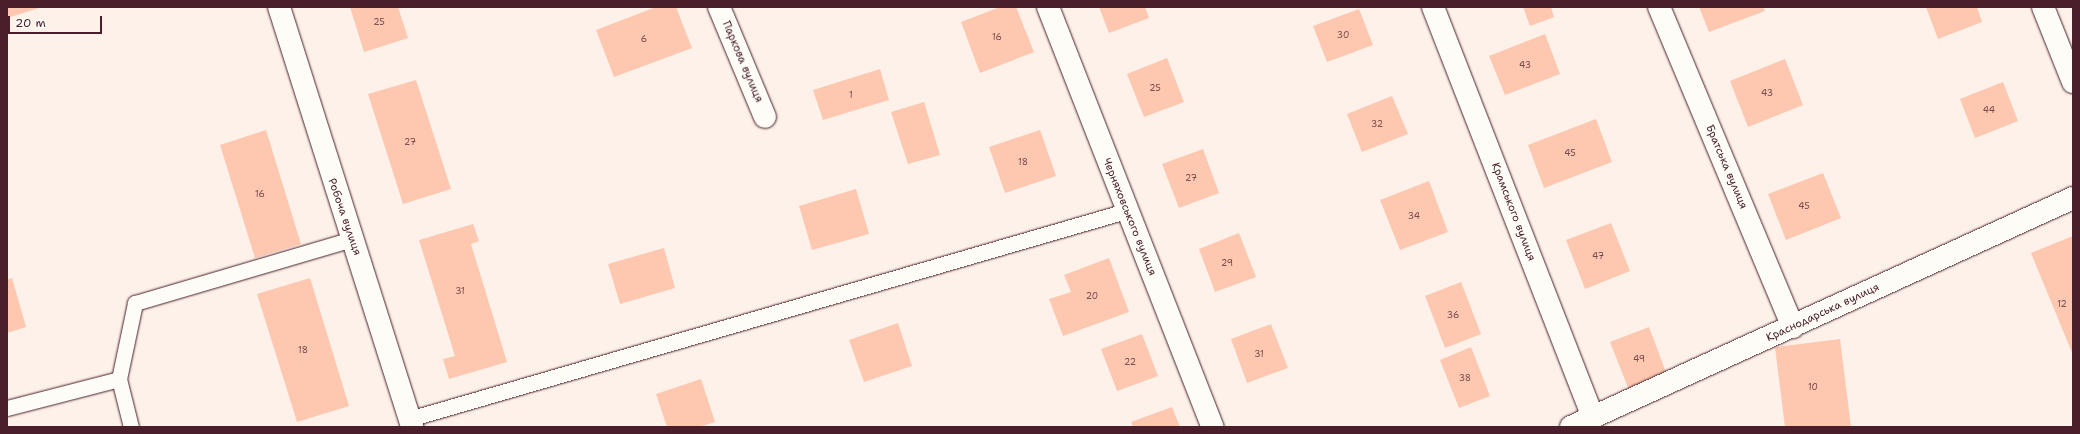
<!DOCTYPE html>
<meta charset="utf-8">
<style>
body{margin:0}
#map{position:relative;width:2080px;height:434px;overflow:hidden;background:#fdf1e9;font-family:"Shantell Sans",sans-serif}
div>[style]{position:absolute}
.building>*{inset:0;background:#fec7b0}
.roads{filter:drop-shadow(0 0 1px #4a1f2b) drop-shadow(0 0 1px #4a1f2b)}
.lane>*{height:15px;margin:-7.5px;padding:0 7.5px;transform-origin:7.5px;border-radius:7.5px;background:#fdfcf7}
.street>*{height:22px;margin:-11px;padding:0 11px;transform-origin:11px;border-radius:11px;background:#fdfcf7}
span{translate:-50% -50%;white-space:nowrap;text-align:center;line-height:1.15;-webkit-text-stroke:3px #fdfcf7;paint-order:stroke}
.number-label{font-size:9px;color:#77494c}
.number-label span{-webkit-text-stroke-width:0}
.street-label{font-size:11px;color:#4a1f2b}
.frame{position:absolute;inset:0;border:8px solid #4a1f2b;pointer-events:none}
.scale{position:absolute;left:8px;top:16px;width:94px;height:18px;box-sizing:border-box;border:2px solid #4a1f2b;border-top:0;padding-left:5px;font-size:12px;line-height:14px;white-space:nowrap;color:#4a1f2b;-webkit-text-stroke:3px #fdfcf7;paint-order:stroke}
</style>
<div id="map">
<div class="building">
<i style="clip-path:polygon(7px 7px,42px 7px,7px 18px)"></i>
<i style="clip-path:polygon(350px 7px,398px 7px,408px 38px,364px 52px)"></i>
<i style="clip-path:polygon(656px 7px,676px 7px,692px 48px,614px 77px,596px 30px)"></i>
<i style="clip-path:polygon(1000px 7px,1016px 7px,1034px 52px,980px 73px,961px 22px)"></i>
<i style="clip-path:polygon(1099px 7px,1145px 7px,1149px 18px,1109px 33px)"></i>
<i style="clip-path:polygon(1523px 7px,1551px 7px,1554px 17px,1530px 26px)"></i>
<i style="clip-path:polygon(1699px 7px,1763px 7px,1765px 11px,1709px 32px)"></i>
<i style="clip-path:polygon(1926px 7px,1977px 7px,1982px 22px,1938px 39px)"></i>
<i style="clip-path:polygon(1359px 9px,1373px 45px,1327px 62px,1313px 26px)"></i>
<i style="clip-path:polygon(1545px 34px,1560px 74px,1505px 95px,1489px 56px)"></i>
<i style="clip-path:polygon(1167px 58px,1184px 102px,1144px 117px,1127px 74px)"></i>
<i style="clip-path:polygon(1785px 59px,1803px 105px,1748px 127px,1730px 81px)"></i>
<i style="clip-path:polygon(880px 69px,889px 100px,823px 120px,813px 90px)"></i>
<i style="clip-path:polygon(416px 80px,451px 189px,403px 204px,368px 94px)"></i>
<i style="clip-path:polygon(2003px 82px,2018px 121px,1975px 138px,1960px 99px)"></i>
<i style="clip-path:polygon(1392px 96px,1408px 134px,1362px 152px,1347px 114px)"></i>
<i style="clip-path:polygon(924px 102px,940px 155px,908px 164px,891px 112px)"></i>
<i style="clip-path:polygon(1596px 119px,1612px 162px,1544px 188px,1528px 145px)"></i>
<i style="clip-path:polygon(266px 130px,301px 244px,255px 258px,220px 145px)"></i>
<i style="clip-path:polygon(1040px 130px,1056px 176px,1005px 193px,989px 147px)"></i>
<i style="clip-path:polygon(1203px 149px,1219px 193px,1179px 208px,1162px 164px)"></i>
<i style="clip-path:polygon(1823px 173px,1841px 218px,1786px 240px,1768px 194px)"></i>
<i style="clip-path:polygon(1429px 181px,1448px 232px,1400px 250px,1380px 200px)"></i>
<i style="clip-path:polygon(856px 189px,869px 234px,812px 250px,799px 206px)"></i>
<i style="clip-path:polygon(1611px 223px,1630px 271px,1585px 289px,1566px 240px)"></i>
<i style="clip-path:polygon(473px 224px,479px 241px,471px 244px,507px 362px,449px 379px,443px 359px,455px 356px,419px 240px)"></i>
<i style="clip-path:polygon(1239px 233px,1256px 277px,1215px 292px,1199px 249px)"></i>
<i style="clip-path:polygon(2073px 236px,2073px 355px,2031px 253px)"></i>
<i style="clip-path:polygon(664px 248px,675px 288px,620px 304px,608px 264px)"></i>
<i style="clip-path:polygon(1109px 258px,1129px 312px,1063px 336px,1049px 299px,1071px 292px,1064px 275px)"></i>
<i style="clip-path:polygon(12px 278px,26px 327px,7px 333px,7px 280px)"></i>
<i style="clip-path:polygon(310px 278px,349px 406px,297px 422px,257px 294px)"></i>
<i style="clip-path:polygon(1461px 282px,1481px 334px,1445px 348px,1425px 296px)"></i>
<i style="clip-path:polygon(898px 323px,912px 366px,864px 382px,849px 340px)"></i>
<i style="clip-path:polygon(1271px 324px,1288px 368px,1247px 383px,1231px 339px)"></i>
<i style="clip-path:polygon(1649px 327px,1667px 375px,1629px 390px,1610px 342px)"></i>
<i style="clip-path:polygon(1142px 334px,1158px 376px,1117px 391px,1101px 349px)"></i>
<i style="clip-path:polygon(1840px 339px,1851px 427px,1785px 427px,1775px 347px)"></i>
<i style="clip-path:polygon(1471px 347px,1490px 396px,1459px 408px,1440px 360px)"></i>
<i style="clip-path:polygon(701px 379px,715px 422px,699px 427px,667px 427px,656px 394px)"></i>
<i style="clip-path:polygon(1172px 407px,1180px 427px,1133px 427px,1131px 422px)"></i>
</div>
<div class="roads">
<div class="lane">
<i style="left:7px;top:408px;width:116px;rotate:-14.5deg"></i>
<i style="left:409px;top:419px;width:747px;rotate:-16.18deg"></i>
<i style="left:131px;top:427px;width:49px;rotate:-104deg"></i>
<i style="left:119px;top:379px;width:78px;rotate:-78.1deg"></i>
<i style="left:135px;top:303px;width:227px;rotate:-16.4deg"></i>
</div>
<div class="street">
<i style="left:279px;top:7px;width:441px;rotate:72.4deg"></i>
<i style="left:719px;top:7px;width:119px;rotate:67.3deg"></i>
<i style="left:1048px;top:7px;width:451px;rotate:68.6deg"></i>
<i style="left:1433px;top:7px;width:441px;rotate:68.7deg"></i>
<i style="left:1659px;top:7px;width:347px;rotate:67.3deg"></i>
<i style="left:2043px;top:7px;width:81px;rotate:68.2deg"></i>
<i style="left:1571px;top:427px;width:552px;rotate:-24.52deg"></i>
</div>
</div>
<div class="number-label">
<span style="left:379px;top:22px">25</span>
<span style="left:1343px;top:35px">30</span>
<span style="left:997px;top:37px">16</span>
<span style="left:644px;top:39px">6</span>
<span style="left:1525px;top:65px">43</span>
<span style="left:1155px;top:88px">25</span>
<span style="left:1767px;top:93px">43</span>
<span style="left:851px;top:95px">1</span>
<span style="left:1989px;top:110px">44</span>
<span style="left:1377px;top:124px">32</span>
<span style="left:410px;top:142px">27</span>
<span style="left:1570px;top:153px">45</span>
<span style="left:1023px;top:162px">18</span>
<span style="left:1191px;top:178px">27</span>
<span style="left:260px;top:194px">16</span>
<span style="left:1804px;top:206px">45</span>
<span style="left:1414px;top:216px">34</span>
<span style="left:1598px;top:256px">47</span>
<span style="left:1227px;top:263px">29</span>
<span style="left:460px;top:291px">31</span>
<span style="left:1092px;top:296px">20</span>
<span style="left:2062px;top:304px">12</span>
<span style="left:1453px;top:315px">36</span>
<span style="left:303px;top:350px">18</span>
<span style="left:1259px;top:354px">31</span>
<span style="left:1639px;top:359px">49</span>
<span style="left:1130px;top:362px">22</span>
<span style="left:1465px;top:378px">38</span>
<span style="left:1813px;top:387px">10</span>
</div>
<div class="street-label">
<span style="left:742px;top:62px;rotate:67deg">Паркова вулиця</span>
<span style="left:1726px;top:167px;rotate:67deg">Братська вулиця</span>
<span style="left:1513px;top:212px;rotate:69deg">Крамського вулиця</span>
<span style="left:344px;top:217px;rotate:71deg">Робоча вулиця</span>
<span style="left:1129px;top:217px;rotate:68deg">Черняховського вулиця</span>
<span style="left:1823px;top:313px;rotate:-25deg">Краснодарська вулиця</span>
</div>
<div class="frame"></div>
<div class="scale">20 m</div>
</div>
